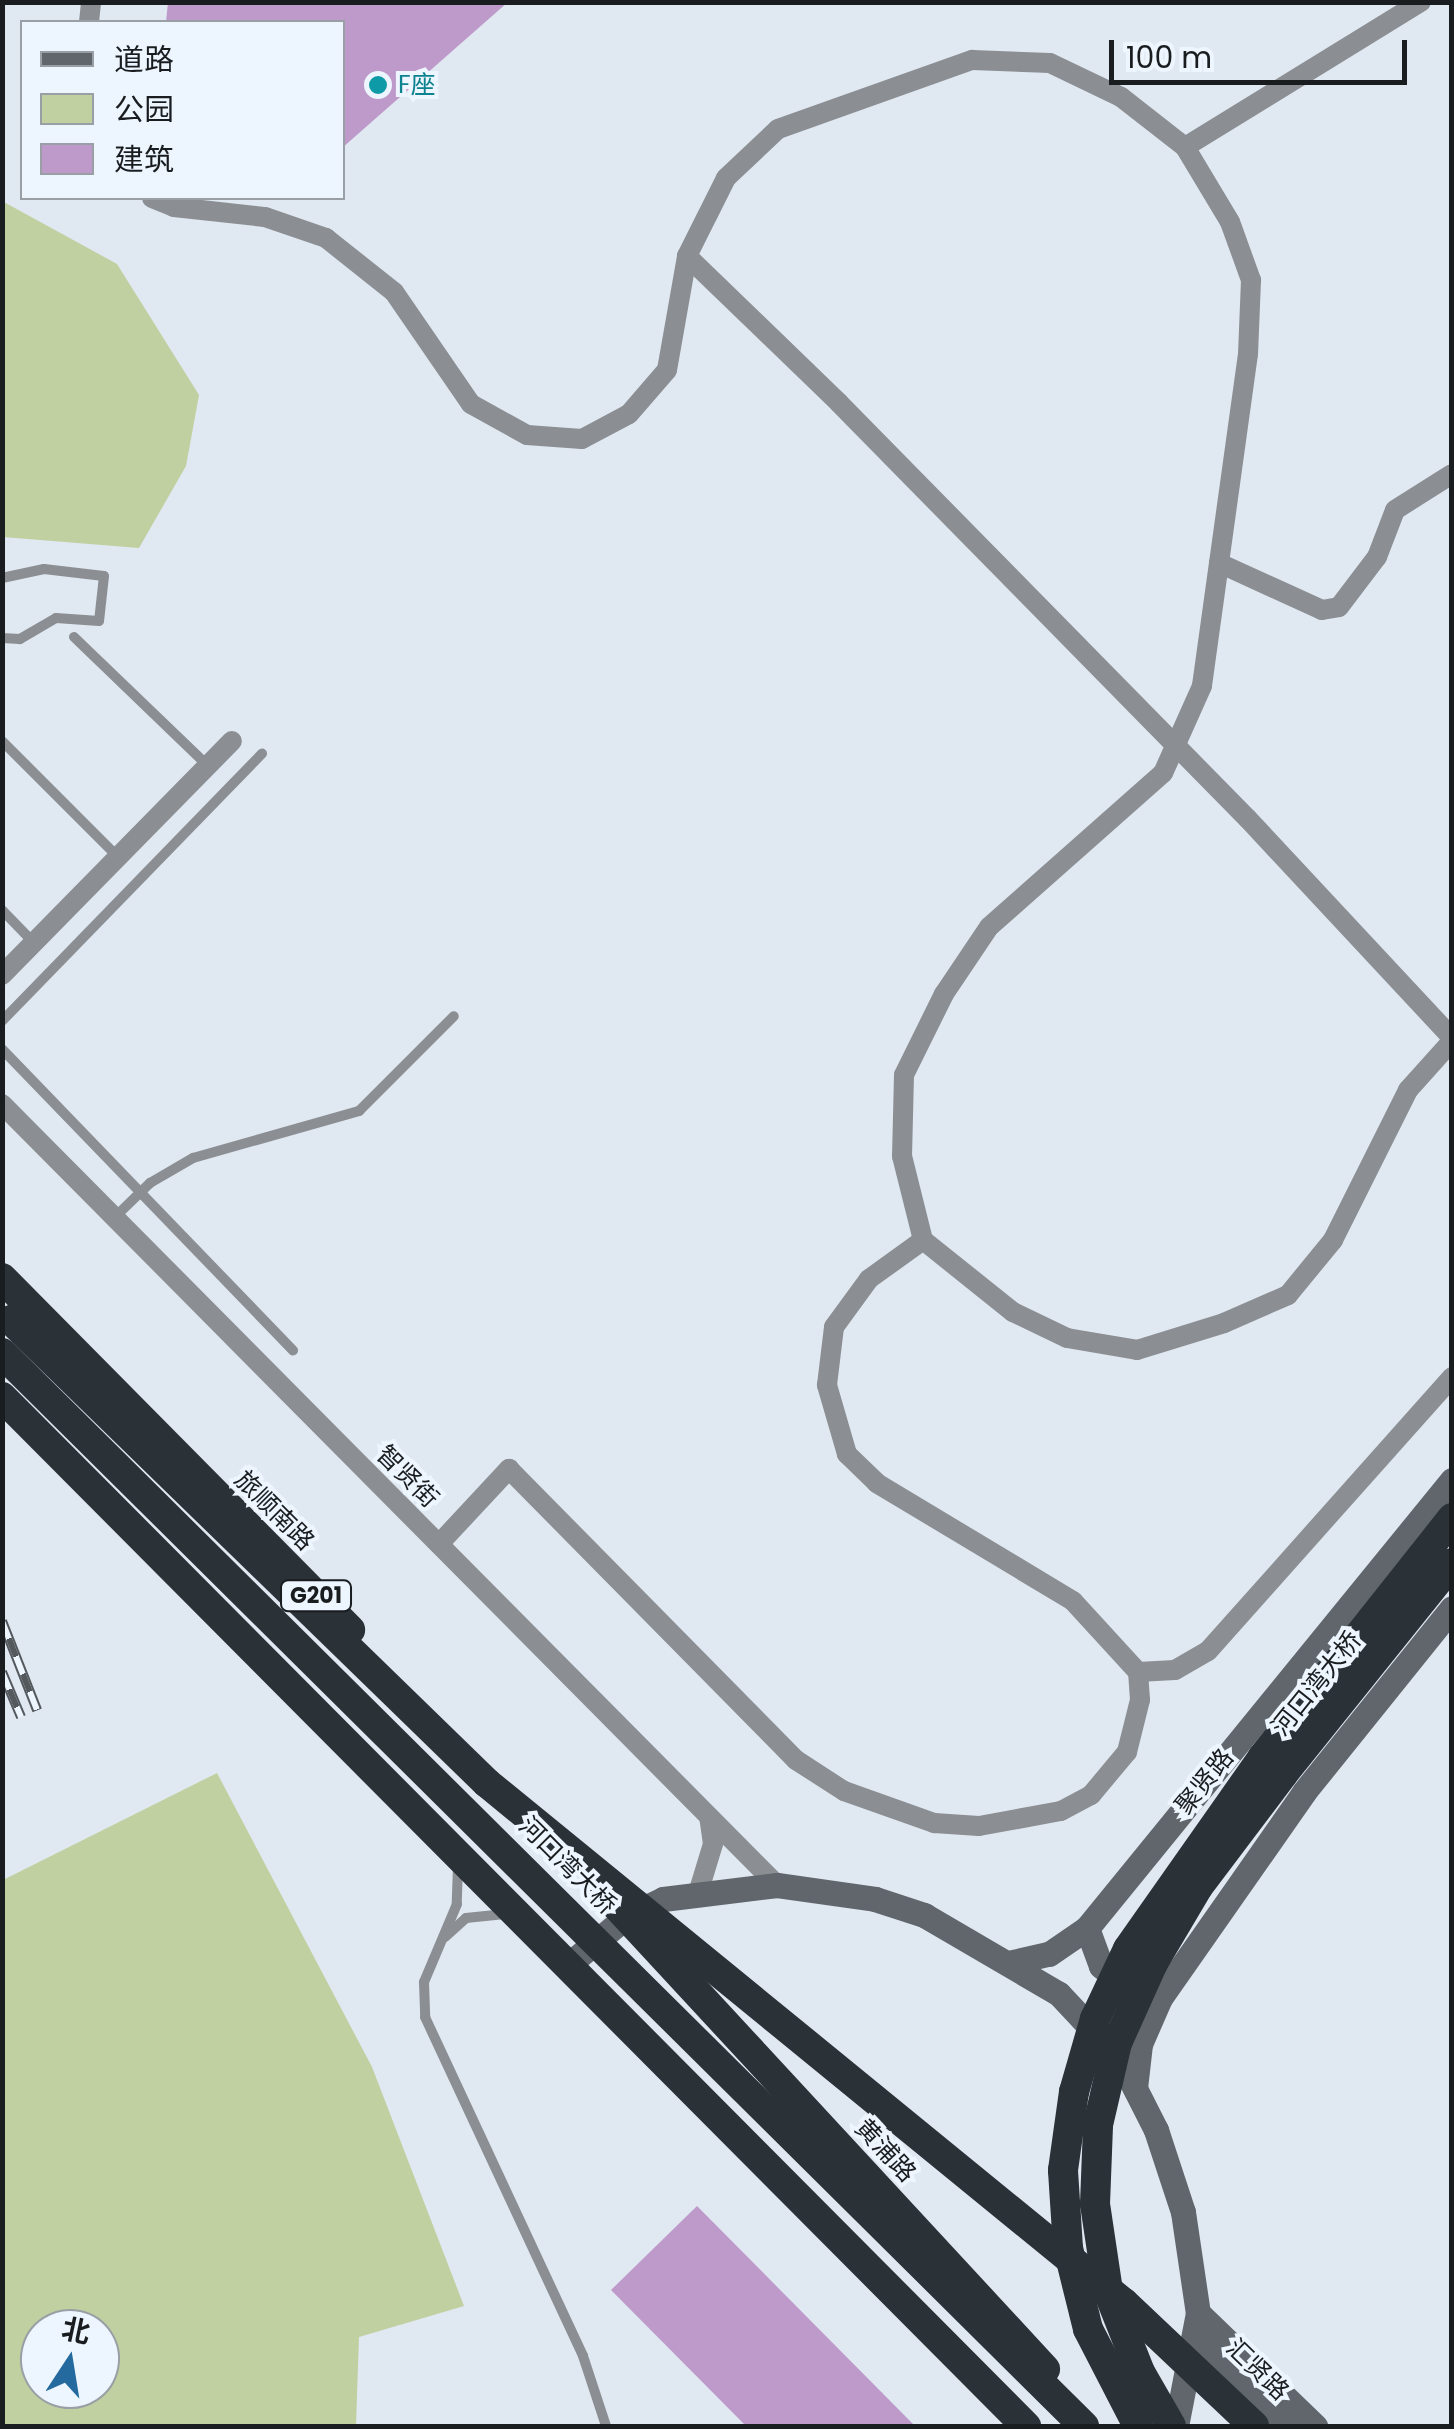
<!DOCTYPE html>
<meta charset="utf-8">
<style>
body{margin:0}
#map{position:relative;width:1454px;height:2429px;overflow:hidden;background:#e0e8f1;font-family:Poppins,"Noto Sans SC",sans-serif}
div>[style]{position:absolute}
.green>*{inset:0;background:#c1d0a0}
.building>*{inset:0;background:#bd9aca}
.lane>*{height:10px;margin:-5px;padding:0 5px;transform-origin:5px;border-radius:5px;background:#8b8f93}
.street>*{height:20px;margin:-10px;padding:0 10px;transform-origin:10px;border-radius:10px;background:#8b8f93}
.secondary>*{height:25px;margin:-12.5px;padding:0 12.5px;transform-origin:12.5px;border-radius:12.5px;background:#60666b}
.highway>*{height:30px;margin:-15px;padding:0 15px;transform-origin:15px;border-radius:15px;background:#2a3137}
.rail>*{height:10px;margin-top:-5px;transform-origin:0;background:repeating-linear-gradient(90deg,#edf5fe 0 19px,#54595e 0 38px);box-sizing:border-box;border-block:2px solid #54595e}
.street-bridge>*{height:20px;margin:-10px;padding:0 10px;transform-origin:10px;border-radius:10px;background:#8b8f93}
.highway-bridge>*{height:30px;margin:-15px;padding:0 15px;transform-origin:15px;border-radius:15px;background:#2a3137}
.dots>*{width:28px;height:28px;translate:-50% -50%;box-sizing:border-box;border:5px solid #edf5fe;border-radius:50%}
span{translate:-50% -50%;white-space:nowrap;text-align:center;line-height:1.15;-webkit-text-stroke:8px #edf5fe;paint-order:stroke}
.shield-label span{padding:2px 8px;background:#edf5fe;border:2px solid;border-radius:8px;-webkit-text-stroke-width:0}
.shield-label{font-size:22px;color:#1a1d20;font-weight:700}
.culture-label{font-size:25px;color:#0d838f}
.left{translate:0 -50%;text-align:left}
.street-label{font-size:25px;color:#1a1d20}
.frame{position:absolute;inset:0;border:5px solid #1a1d20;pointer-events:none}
.legend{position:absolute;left:20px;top:20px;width:325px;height:180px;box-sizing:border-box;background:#edf5fe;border:2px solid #999fa5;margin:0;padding:12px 18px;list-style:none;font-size:30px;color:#1a1d20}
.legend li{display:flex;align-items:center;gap:20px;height:50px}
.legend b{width:50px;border:2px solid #999fa5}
.north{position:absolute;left:20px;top:2309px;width:100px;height:100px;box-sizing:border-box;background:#edf5fe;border:2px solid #999fa5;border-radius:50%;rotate:12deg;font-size:28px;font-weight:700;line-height:40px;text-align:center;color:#1a1d20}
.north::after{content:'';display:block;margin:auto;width:35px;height:45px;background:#246a9f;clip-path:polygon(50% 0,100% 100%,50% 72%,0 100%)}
.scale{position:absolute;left:1109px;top:40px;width:298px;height:45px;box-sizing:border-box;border:5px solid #1a1d20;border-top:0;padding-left:12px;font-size:30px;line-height:35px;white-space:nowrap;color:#1a1d20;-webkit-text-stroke:8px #edf5fe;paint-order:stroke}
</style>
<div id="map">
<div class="green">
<i style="clip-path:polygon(2px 201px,117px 264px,199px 395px,186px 466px,139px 548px,3px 537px)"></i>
<i style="clip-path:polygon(evenodd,217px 1773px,372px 2067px,464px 2306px,359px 2337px,356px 2426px,3px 2426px,3px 1880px,217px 1773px,40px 2329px,100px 2329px,100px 2389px,40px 2389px,40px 2329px)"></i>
</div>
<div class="building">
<i style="clip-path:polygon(168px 2px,508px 2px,342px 148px,342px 22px,166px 22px)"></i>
<i style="clip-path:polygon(697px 2206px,915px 2426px,746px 2426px,611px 2290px)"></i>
</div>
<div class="lane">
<i style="left:2px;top:578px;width:43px;rotate:-12.1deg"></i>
<i style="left:44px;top:569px;width:60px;rotate:6.7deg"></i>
<i style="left:104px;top:576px;width:45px;rotate:96.3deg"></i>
<i style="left:99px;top:621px;width:43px;rotate:-176deg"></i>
<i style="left:56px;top:618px;width:42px;rotate:149.7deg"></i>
<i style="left:20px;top:639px;width:18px;rotate:-177deg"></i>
<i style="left:74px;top:637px;width:186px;rotate:43.9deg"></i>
<i style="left:2px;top:741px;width:164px;rotate:45deg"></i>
<i style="left:2px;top:910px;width:45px;rotate:45.9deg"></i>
<i style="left:2px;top:1021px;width:373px;rotate:-45.8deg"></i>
<i style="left:2px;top:1049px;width:419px;rotate:46deg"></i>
<i style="left:115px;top:1217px;width:49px;rotate:-44.2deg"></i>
<i style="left:150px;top:1183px;width:50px;rotate:-30.2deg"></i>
<i style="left:193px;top:1158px;width:173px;rotate:-15.8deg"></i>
<i style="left:359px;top:1111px;width:134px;rotate:-45deg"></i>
<i style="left:458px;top:1866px;width:38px;rotate:92deg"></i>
<i style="left:457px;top:1904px;width:85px;rotate:112.9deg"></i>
<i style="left:424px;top:1982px;width:35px;rotate:88deg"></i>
<i style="left:425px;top:2017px;width:374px;rotate:65deg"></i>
<i style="left:583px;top:2356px;width:74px;rotate:71.8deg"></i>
<i style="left:445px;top:1937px;width:28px;rotate:-42deg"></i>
<i style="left:466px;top:1918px;width:39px;rotate:-6deg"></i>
</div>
<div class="street">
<i style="left:89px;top:22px;width:20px;rotate:-84deg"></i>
<i style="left:1185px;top:147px;width:277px;rotate:-31.6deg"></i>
<i style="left:152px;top:198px;width:24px;rotate:22deg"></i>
<i style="left:174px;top:207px;width:92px;rotate:6.3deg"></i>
<i style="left:265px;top:217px;width:65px;rotate:19deg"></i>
<i style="left:326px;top:238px;width:87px;rotate:38.5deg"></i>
<i style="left:394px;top:292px;width:136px;rotate:55.5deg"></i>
<i style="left:471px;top:404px;width:64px;rotate:29deg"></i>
<i style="left:527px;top:435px;width:55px;rotate:4.2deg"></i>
<i style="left:582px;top:439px;width:53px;rotate:-28deg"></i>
<i style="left:629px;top:414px;width:58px;rotate:-49.2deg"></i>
<i style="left:667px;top:370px;width:116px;rotate:-80deg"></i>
<i style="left:687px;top:256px;width:87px;rotate:-63.4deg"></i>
<i style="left:726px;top:178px;width:71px;rotate:-43.3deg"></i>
<i style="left:778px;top:129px;width:206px;rotate:-19.6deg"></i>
<i style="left:972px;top:60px;width:78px;rotate:2.2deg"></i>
<i style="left:1050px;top:63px;width:79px;rotate:25.6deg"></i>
<i style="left:1121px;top:97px;width:81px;rotate:38deg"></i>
<i style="left:1185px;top:147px;width:87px;rotate:59deg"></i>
<i style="left:1230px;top:222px;width:62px;rotate:70.1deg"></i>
<i style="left:1251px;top:280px;width:74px;rotate:92.3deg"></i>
<i style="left:1248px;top:354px;width:335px;rotate:97.9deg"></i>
<i style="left:1202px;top:686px;width:95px;rotate:114.1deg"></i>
<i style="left:1163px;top:773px;width:232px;rotate:138.5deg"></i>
<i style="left:989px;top:927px;width:81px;rotate:123.9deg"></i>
<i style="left:944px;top:994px;width:90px;rotate:116.3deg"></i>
<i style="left:904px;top:1075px;width:81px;rotate:91.4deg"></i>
<i style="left:902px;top:1156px;width:87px;rotate:76deg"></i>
<i style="left:923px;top:1240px;width:115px;rotate:38.7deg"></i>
<i style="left:1013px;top:1312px;width:60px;rotate:25.7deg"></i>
<i style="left:1067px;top:1338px;width:71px;rotate:9.7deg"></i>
<i style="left:1137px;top:1350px;width:91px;rotate:-17.2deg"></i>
<i style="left:1224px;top:1323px;width:70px;rotate:-23.6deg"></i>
<i style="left:1288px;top:1295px;width:71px;rotate:-50.7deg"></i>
<i style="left:1333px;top:1240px;width:168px;rotate:-63.4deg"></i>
<i style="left:1408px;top:1090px;width:66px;rotate:-48.1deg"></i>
<i style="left:687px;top:256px;width:211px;rotate:44deg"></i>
<i style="left:1219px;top:563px;width:113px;rotate:24.5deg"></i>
<i style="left:1322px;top:610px;width:17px;rotate:-10deg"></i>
<i style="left:1339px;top:607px;width:63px;rotate:-52.8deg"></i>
<i style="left:1377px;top:557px;width:50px;rotate:-69deg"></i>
<i style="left:1395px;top:510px;width:67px;rotate:-32.3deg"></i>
<i style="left:1248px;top:819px;width:299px;rotate:47deg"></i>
<i style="left:2px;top:975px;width:328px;rotate:-45.5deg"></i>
<i style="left:2px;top:1104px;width:1100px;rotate:45.22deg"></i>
<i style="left:439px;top:1544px;width:103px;rotate:-47deg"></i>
<i style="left:509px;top:1469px;width:409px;rotate:45.4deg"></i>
<i style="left:796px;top:1760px;width:57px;rotate:32.9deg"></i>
<i style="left:844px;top:1791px;width:96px;rotate:19.6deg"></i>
<i style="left:934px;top:1823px;width:45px;rotate:3.8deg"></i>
<i style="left:979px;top:1826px;width:83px;rotate:-10.4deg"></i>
<i style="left:1061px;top:1811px;width:34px;rotate:-28deg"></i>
<i style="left:1091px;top:1795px;width:56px;rotate:-50.1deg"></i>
<i style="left:1127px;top:1752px;width:54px;rotate:-76deg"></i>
<i style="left:1140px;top:1700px;width:28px;rotate:-94deg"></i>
<i style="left:1138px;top:1672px;width:96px;rotate:-132.5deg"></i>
<i style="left:1073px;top:1601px;width:229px;rotate:-149deg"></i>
<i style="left:877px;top:1483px;width:42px;rotate:-136deg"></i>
<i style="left:847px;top:1454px;width:72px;rotate:-106.2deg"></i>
<i style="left:827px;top:1385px;width:58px;rotate:-83.1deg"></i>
<i style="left:834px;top:1327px;width:59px;rotate:-53.9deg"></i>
<i style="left:869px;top:1279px;width:67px;rotate:-35.8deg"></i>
<i style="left:1138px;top:1672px;width:37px;rotate:-3deg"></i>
<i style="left:1175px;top:1670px;width:38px;rotate:-30deg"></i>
<i style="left:1208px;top:1651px;width:367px;rotate:-48.3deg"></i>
<i style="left:699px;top:1890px;width:48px;rotate:-73.1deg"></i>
<i style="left:713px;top:1844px;width:27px;rotate:-98deg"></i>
</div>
<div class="secondary">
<i style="left:1087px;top:1928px;width:40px;rotate:69.8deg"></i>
<i style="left:1101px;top:1966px;width:33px;rotate:39deg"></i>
<i style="left:1013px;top:1962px;width:37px;rotate:-13deg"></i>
<i style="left:1049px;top:1954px;width:46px;rotate:-34.4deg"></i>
<i style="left:1087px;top:1928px;width:578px;rotate:-50.83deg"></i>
<i style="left:568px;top:1965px;width:77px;rotate:-39.7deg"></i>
<i style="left:627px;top:1916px;width:40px;rotate:-25deg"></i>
<i style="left:663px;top:1899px;width:115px;rotate:-7deg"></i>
<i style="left:777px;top:1885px;width:99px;rotate:8.1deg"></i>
<i style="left:875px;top:1899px;width:52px;rotate:18.1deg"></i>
<i style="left:924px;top:1915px;width:156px;rotate:30.3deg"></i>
<i style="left:1059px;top:1994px;width:89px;rotate:46.8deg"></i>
<i style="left:1120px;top:2059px;width:80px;rotate:63.1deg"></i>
<i style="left:1156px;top:2130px;width:86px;rotate:71.8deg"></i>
<i style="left:1183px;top:2212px;width:102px;rotate:81.6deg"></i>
<i style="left:1198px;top:2313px;width:115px;rotate:101deg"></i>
<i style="left:1135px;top:2088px;width:44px;rotate:-83.5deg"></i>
<i style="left:1140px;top:2044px;width:50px;rotate:-66.5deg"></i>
<i style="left:1160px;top:1998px;width:251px;rotate:-55deg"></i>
<i style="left:1304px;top:1792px;width:236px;rotate:-51.2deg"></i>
<i style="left:1198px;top:2313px;width:163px;rotate:44deg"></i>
<i style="left:1196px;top:2338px;width:127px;rotate:44deg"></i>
</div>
<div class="highway">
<i style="left:2px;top:1278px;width:495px;rotate:45.3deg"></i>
<i style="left:2px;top:1397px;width:1452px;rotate:45.14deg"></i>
<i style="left:1262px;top:1758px;width:306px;rotate:-51.6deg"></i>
<i style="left:1283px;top:1774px;width:270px;rotate:-51.3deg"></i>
<i style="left:601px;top:1889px;width:654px;rotate:47.23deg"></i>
</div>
<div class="rail">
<i style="left:2px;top:1621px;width:96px;rotate:68.5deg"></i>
<i style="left:2px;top:1672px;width:49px;rotate:67.1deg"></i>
</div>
<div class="street-bridge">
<i style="left:839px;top:403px;width:583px;rotate:45.49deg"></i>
</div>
<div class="highway-bridge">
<i style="left:11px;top:1320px;width:664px;rotate:44.21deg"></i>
<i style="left:487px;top:1783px;width:822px;rotate:39.23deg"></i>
<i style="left:1124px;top:2303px;width:179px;rotate:43.4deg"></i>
<i style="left:2px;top:1353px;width:1524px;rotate:44.76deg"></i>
<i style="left:1138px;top:2426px;width:109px;rotate:-117.3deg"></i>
<i style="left:1088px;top:2329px;width:83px;rotate:-103.9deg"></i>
<i style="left:1068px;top:2248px;width:78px;rotate:-93.7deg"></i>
<i style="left:1063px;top:2170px;width:79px;rotate:-82deg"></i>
<i style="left:1074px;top:2092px;width:76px;rotate:-74deg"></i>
<i style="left:1095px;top:2019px;width:77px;rotate:-64.8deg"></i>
<i style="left:1128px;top:1949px;width:233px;rotate:-54.9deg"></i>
<i style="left:1171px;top:2426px;width:62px;rotate:-119.9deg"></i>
<i style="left:1140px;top:2372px;width:87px;rotate:-111.6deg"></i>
<i style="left:1108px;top:2291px;width:88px;rotate:-98.5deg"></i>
<i style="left:1095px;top:2204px;width:79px;rotate:-87.8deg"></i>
<i style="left:1098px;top:2125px;width:84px;rotate:-77deg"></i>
<i style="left:1117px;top:2043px;width:88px;rotate:-65.8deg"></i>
<i style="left:1153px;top:1963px;width:88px;rotate:-59.4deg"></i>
<i style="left:1198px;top:1887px;width:141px;rotate:-53deg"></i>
</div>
<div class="dots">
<i style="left:378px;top:85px;background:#0f9aa8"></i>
</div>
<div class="shield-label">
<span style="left:316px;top:1596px">G201</span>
</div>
<div class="culture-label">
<span class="left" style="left:398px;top:85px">F座</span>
</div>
<div class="street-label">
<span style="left:407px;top:1477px;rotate:45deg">智贤街</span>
<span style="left:274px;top:1511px;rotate:45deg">旅顺南路</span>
<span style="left:1317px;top:1684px;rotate:-51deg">河口湾大桥</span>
<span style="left:1205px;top:1782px;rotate:-51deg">聚贤路</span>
<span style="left:567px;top:1866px;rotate:45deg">河口湾大桥</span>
<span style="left:885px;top:2151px;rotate:47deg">黄浦路</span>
<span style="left:1257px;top:2370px;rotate:44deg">汇贤路</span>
</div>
<div class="frame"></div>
<ul class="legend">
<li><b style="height:12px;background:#60666b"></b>道路</li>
<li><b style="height:28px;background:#c1d0a0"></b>公园</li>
<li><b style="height:28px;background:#bd9aca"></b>建筑</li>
</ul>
<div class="north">北</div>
<div class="scale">100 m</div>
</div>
